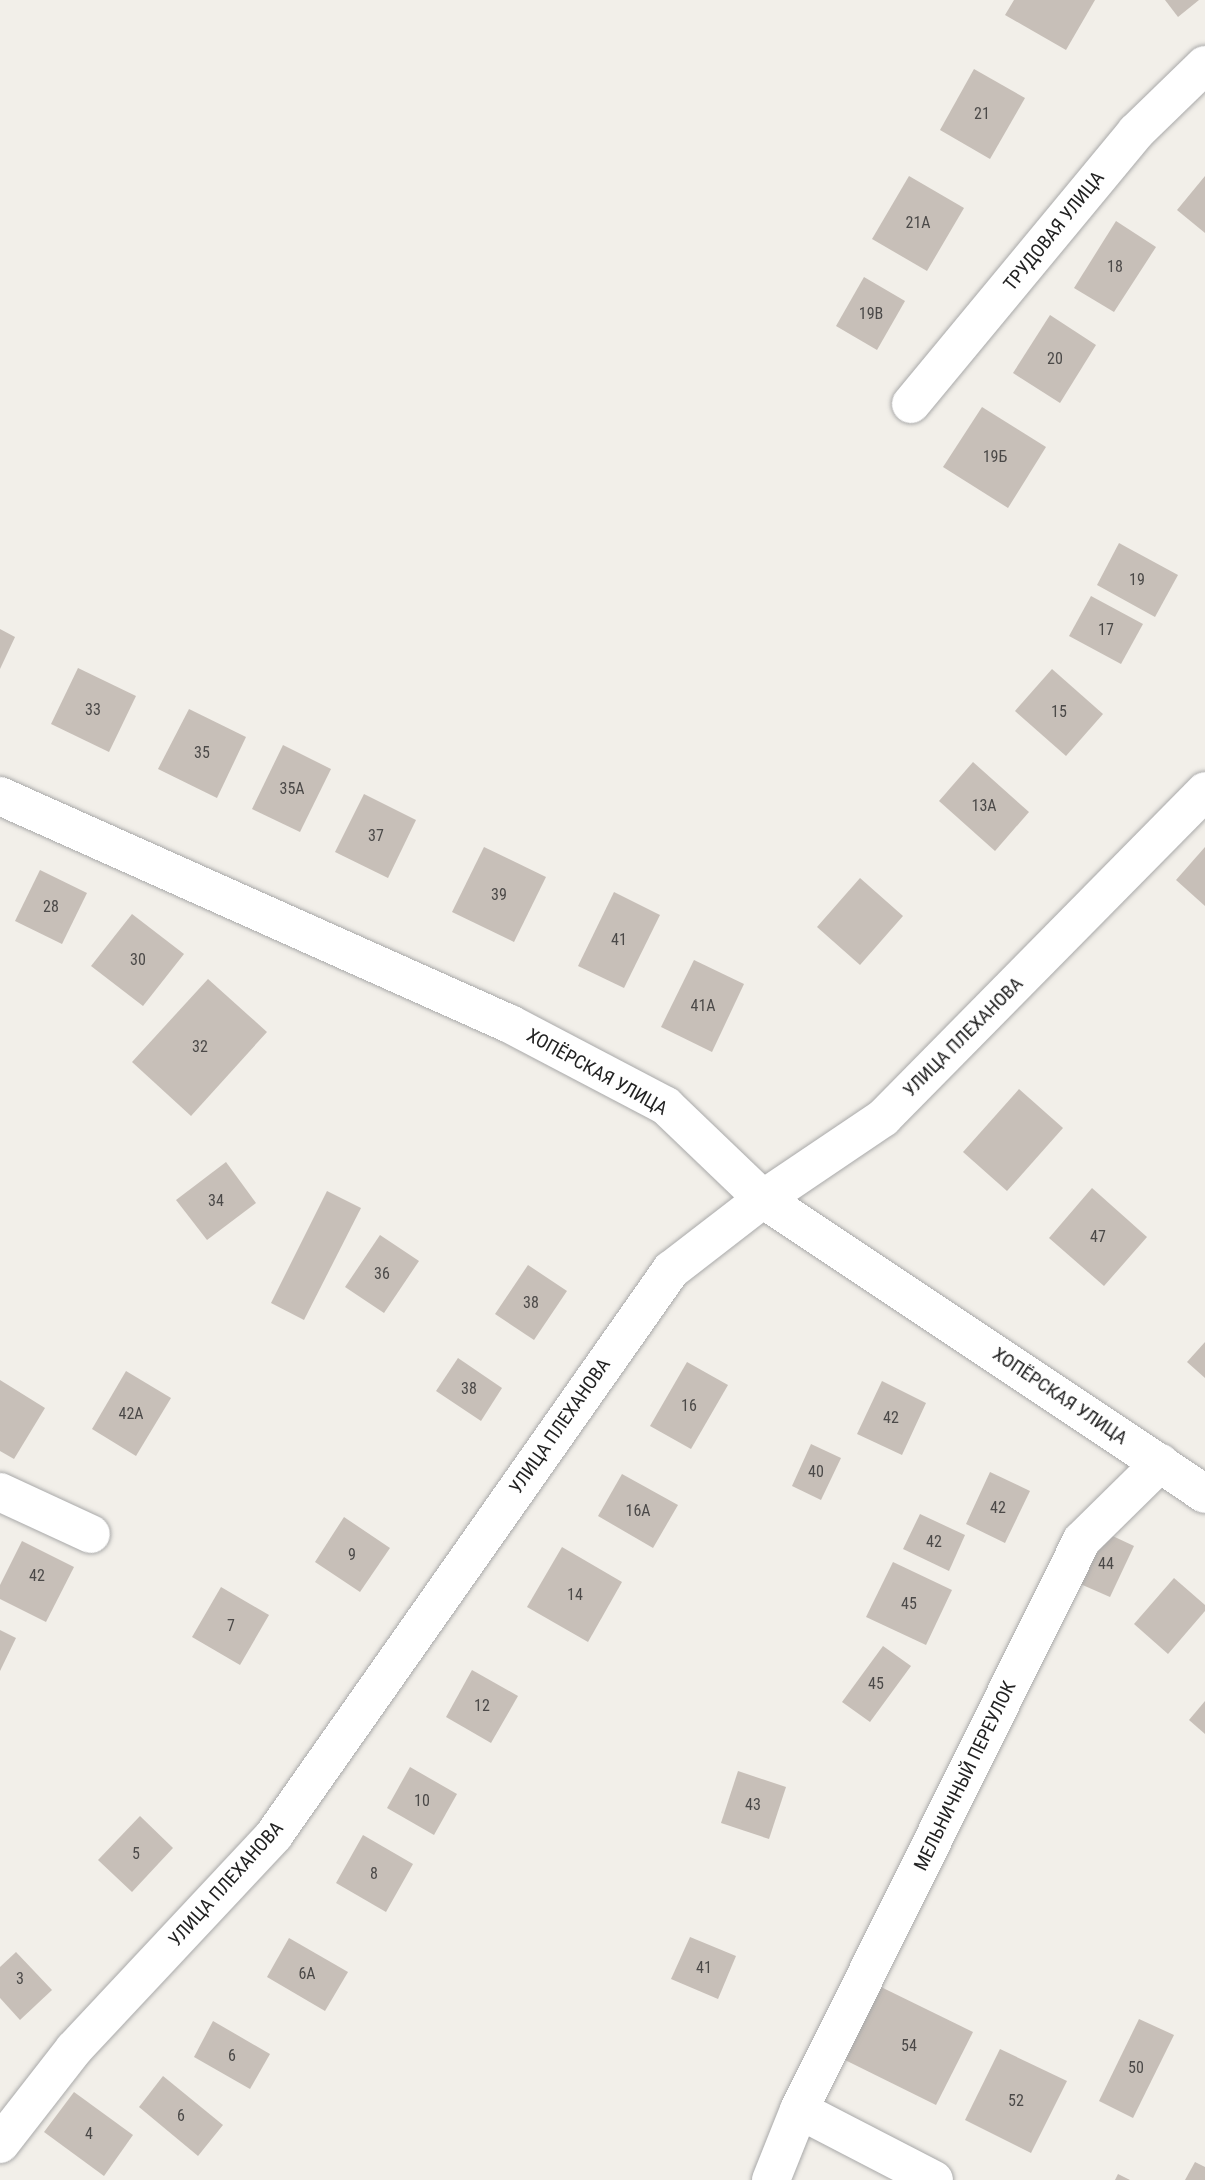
<!DOCTYPE html>
<meta charset="utf-8">
<style>
body{margin:0}
#map{position:relative;width:1205px;height:2180px;overflow:hidden;background:#f2efe9;font-family:"Roboto Condensed",sans-serif}
div>[style]{position:absolute}
.building>*{inset:0;background:#c7bfb8}
.roads{filter:drop-shadow(0 0 2px #a9a9a9) drop-shadow(0 0 2px #a9a9a9)}
.minor>*{height:38px;margin:-19px;padding:0 19px;transform-origin:19px;border-radius:19px;background:#fff}
span{translate:-50% -50%;white-space:nowrap;text-align:center;line-height:1.15;-webkit-text-stroke:5px #fff;paint-order:stroke}
.number-label{font-size:16px;color:#4b4948}
.number-label span{-webkit-text-stroke-width:0}
.street-label{font-size:19px;color:#222}
</style>
<div id="map">
<div class="building">
<i style="clip-path:polygon(1014px 0,1095px 0,1066px 50px,1005px 15px)"></i>
<i style="clip-path:polygon(1165px 0,1199px 0,1178px 17px)"></i>
<i style="clip-path:polygon(974px 69px,1025px 98px,990px 159px,940px 130px)"></i>
<i style="clip-path:polygon(909px 176px,964px 208px,927px 271px,872px 239px)"></i>
<i style="clip-path:polygon(1205px 176px,1205px 233px,1177px 210px)"></i>
<i style="clip-path:polygon(1116px 221px,1156px 247px,1114px 312px,1074px 288px)"></i>
<i style="clip-path:polygon(864px 277px,905px 301px,877px 350px,836px 326px)"></i>
<i style="clip-path:polygon(1050px 315px,1096px 345px,1060px 403px,1013px 373px)"></i>
<i style="clip-path:polygon(982px 407px,1046px 447px,1008px 508px,943px 467px)"></i>
<i style="clip-path:polygon(1119px 543px,1178px 575px,1155px 617px,1097px 585px)"></i>
<i style="clip-path:polygon(1091px 596px,1143px 624px,1121px 664px,1069px 636px)"></i>
<i style="clip-path:polygon(0 629px,15px 637px,0 669px)"></i>
<i style="clip-path:polygon(78px 668px,136px 696px,109px 752px,51px 724px)"></i>
<i style="clip-path:polygon(1052px 669px,1103px 714px,1066px 756px,1015px 711px)"></i>
<i style="clip-path:polygon(189px 709px,246px 737px,217px 798px,158px 769px)"></i>
<i style="clip-path:polygon(283px 745px,331px 769px,300px 832px,252px 809px)"></i>
<i style="clip-path:polygon(973px 762px,1029px 812px,995px 851px,939px 801px)"></i>
<i style="clip-path:polygon(364px 794px,416px 820px,388px 878px,335px 852px)"></i>
<i style="clip-path:polygon(484px 847px,546px 877px,514px 942px,452px 912px)"></i>
<i style="clip-path:polygon(1205px 847px,1205px 906px,1176px 880px)"></i>
<i style="clip-path:polygon(40px 870px,87px 893px,62px 944px,15px 921px)"></i>
<i style="clip-path:polygon(860px 878px,903px 916px,860px 965px,817px 927px)"></i>
<i style="clip-path:polygon(614px 892px,660px 915px,624px 988px,578px 966px)"></i>
<i style="clip-path:polygon(132px 914px,184px 954px,143px 1006px,91px 966px)"></i>
<i style="clip-path:polygon(694px 960px,744px 984px,712px 1052px,661px 1027px)"></i>
<i style="clip-path:polygon(208px 979px,267px 1032px,191px 1116px,132px 1062px)"></i>
<i style="clip-path:polygon(1019px 1089px,1063px 1128px,1007px 1191px,963px 1152px)"></i>
<i style="clip-path:polygon(226px 1162px,256px 1203px,207px 1240px,176px 1200px)"></i>
<i style="clip-path:polygon(1092px 1188px,1147px 1237px,1104px 1286px,1049px 1238px)"></i>
<i style="clip-path:polygon(327px 1191px,361px 1208px,304px 1320px,271px 1303px)"></i>
<i style="clip-path:polygon(380px 1235px,419px 1261px,384px 1313px,345px 1287px)"></i>
<i style="clip-path:polygon(528px 1265px,567px 1291px,534px 1340px,495px 1314px)"></i>
<i style="clip-path:polygon(1205px 1342px,1205px 1378px,1187px 1362px)"></i>
<i style="clip-path:polygon(458px 1358px,502px 1388px,481px 1421px,436px 1391px)"></i>
<i style="clip-path:polygon(687px 1362px,728px 1385px,691px 1449px,650px 1426px)"></i>
<i style="clip-path:polygon(126px 1371px,171px 1398px,136px 1456px,92px 1429px)"></i>
<i style="clip-path:polygon(0 1380px,45px 1408px,14px 1459px,0 1451px)"></i>
<i style="clip-path:polygon(882px 1381px,926px 1403px,902px 1455px,857px 1434px)"></i>
<i style="clip-path:polygon(811px 1444px,841px 1458px,821px 1500px,792px 1486px)"></i>
<i style="clip-path:polygon(990px 1472px,1030px 1491px,1005px 1543px,966px 1524px)"></i>
<i style="clip-path:polygon(622px 1474px,678px 1505px,653px 1548px,598px 1516px)"></i>
<i style="clip-path:polygon(920px 1514px,965px 1535px,949px 1571px,903px 1549px)"></i>
<i style="clip-path:polygon(344px 1517px,390px 1548px,360px 1592px,315px 1562px)"></i>
<i style="clip-path:polygon(1102px 1531px,1134px 1546px,1110px 1597px,1078px 1583px)"></i>
<i style="clip-path:polygon(22px 1541px,74px 1567px,46px 1622px,0 1599px,0 1585px)"></i>
<i style="clip-path:polygon(562px 1547px,622px 1582px,588px 1642px,527px 1607px)"></i>
<i style="clip-path:polygon(893px 1562px,952px 1590px,926px 1645px,866px 1617px)"></i>
<i style="clip-path:polygon(1174px 1578px,1205px 1605px,1205px 1611px,1168px 1654px,1134px 1624px)"></i>
<i style="clip-path:polygon(221px 1587px,269px 1615px,240px 1665px,192px 1637px)"></i>
<i style="clip-path:polygon(0 1630px,16px 1638px,0 1671px)"></i>
<i style="clip-path:polygon(883px 1646px,911px 1666px,870px 1722px,842px 1702px)"></i>
<i style="clip-path:polygon(472px 1670px,518px 1696px,491px 1743px,446px 1717px)"></i>
<i style="clip-path:polygon(1205px 1701px,1205px 1734px,1189px 1720px)"></i>
<i style="clip-path:polygon(410px 1767px,457px 1794px,434px 1835px,387px 1808px)"></i>
<i style="clip-path:polygon(738px 1771px,786px 1787px,769px 1839px,721px 1823px)"></i>
<i style="clip-path:polygon(140px 1816px,173px 1848px,132px 1892px,98px 1860px)"></i>
<i style="clip-path:polygon(363px 1835px,413px 1864px,386px 1912px,336px 1883px)"></i>
<i style="clip-path:polygon(690px 1937px,736px 1956px,718px 1999px,671px 1979px)"></i>
<i style="clip-path:polygon(289px 1938px,348px 1972px,325px 2011px,267px 1977px)"></i>
<i style="clip-path:polygon(16px 1952px,52px 1990px,20px 2020px,0 1998px,0 1967px)"></i>
<i style="clip-path:polygon(881px 1987px,973px 2032px,936px 2105px,845px 2060px)"></i>
<i style="clip-path:polygon(1139px 2019px,1174px 2035px,1133px 2118px,1099px 2101px)"></i>
<i style="clip-path:polygon(213px 2021px,270px 2054px,250px 2089px,194px 2057px)"></i>
<i style="clip-path:polygon(1000px 2049px,1067px 2081px,1031px 2153px,965px 2120px)"></i>
<i style="clip-path:polygon(163px 2076px,223px 2125px,198px 2156px,139px 2107px)"></i>
<i style="clip-path:polygon(74px 2092px,133px 2135px,104px 2176px,44px 2132px)"></i>
<i style="clip-path:polygon(1195px 2162px,1205px 2167px,1205px 2180px,1185px 2180px)"></i>
<i style="clip-path:polygon(1118px 2174px,1130px 2180px,1115px 2180px)"></i>
</div>
<div class="roads">
<div class="minor">
<i style="left:911px;top:404px;width:353px;rotate:-50.4deg"></i>
<i style="left:1136px;top:132px;width:96px;rotate:-44.2deg"></i>
<i style="left:0;top:796px;width:559px;rotate:24.09deg"></i>
<i style="left:510px;top:1024px;width:176px;rotate:27.7deg"></i>
<i style="left:666px;top:1106px;width:134px;rotate:43.8deg"></i>
<i style="left:763px;top:1199px;width:531px;rotate:33.72deg"></i>
<i style="left:0;top:1492px;width:100px;rotate:24.8deg"></i>
<i style="left:799px;top:2110px;width:152px;rotate:27.4deg"></i>
<i style="left:0;top:2144px;width:120px;rotate:-52.1deg"></i>
<i style="left:74px;top:2049px;width:293px;rotate:-46.9deg"></i>
<i style="left:274px;top:1835px;width:691px;rotate:-54.91deg"></i>
<i style="left:671px;top:1270px;width:116px;rotate:-37.7deg"></i>
<i style="left:763px;top:1199px;width:145px;rotate:-34deg"></i>
<i style="left:883px;top:1118px;width:459px;rotate:-45.4deg"></i>
<i style="left:771px;top:2180px;width:75px;rotate:-68.2deg"></i>
<i style="left:799px;top:2110px;width:636px;rotate:-63.6deg"></i>
<i style="left:1082px;top:1540px;width:110px;rotate:-44.6deg"></i>
</div>
</div>
<div class="number-label">
<span style="left:982px;top:114px">21</span>
<span style="left:918px;top:223px">21А</span>
<span style="left:1115px;top:267px">18</span>
<span style="left:871px;top:314px">19В</span>
<span style="left:1055px;top:359px">20</span>
<span style="left:995px;top:457px">19Б</span>
<span style="left:1137px;top:580px">19</span>
<span style="left:1106px;top:630px">17</span>
<span style="left:93px;top:710px">33</span>
<span style="left:1059px;top:712px">15</span>
<span style="left:202px;top:753px">35</span>
<span style="left:292px;top:789px">35А</span>
<span style="left:984px;top:806px">13А</span>
<span style="left:376px;top:836px">37</span>
<span style="left:499px;top:895px">39</span>
<span style="left:51px;top:907px">28</span>
<span style="left:619px;top:940px">41</span>
<span style="left:138px;top:960px">30</span>
<span style="left:703px;top:1006px">41А</span>
<span style="left:200px;top:1047px">32</span>
<span style="left:216px;top:1201px">34</span>
<span style="left:1098px;top:1237px">47</span>
<span style="left:382px;top:1274px">36</span>
<span style="left:531px;top:1303px">38</span>
<span style="left:469px;top:1389px">38</span>
<span style="left:689px;top:1406px">16</span>
<span style="left:131px;top:1414px">42А</span>
<span style="left:891px;top:1418px">42</span>
<span style="left:816px;top:1472px">40</span>
<span style="left:998px;top:1508px">42</span>
<span style="left:638px;top:1511px">16А</span>
<span style="left:934px;top:1542px">42</span>
<span style="left:352px;top:1555px">9</span>
<span style="left:1106px;top:1564px">44</span>
<span style="left:37px;top:1576px">42</span>
<span style="left:575px;top:1595px">14</span>
<span style="left:909px;top:1604px">45</span>
<span style="left:231px;top:1626px">7</span>
<span style="left:876px;top:1684px">45</span>
<span style="left:482px;top:1706px">12</span>
<span style="left:422px;top:1801px">10</span>
<span style="left:753px;top:1805px">43</span>
<span style="left:136px;top:1854px">5</span>
<span style="left:374px;top:1874px">8</span>
<span style="left:704px;top:1968px">41</span>
<span style="left:307px;top:1974px">6А</span>
<span style="left:20px;top:1979px">3</span>
<span style="left:909px;top:2046px">54</span>
<span style="left:232px;top:2056px">6</span>
<span style="left:1136px;top:2068px">50</span>
<span style="left:1016px;top:2101px">52</span>
<span style="left:181px;top:2116px">6</span>
<span style="left:89px;top:2134px">4</span>
</div>
<div class="street-label">
<span style="left:1054px;top:231px;rotate:-51deg">ТРУДОВАЯ УЛИЦА</span>
<span style="left:963px;top:1037px;rotate:-45deg">УЛИЦА ПЛЕХАНОВА</span>
<span style="left:597px;top:1072px;rotate:29deg">ХОПЁРСКАЯ УЛИЦА</span>
<span style="left:1060px;top:1396px;rotate:34deg">ХОПЁРСКАЯ УЛИЦА</span>
<span style="left:560px;top:1426px;rotate:-55deg">УЛИЦА ПЛЕХАНОВА</span>
<span style="left:965px;top:1776px;rotate:-64deg">МЕЛЬНИЧНЫЙ ПЕРЕУЛОК</span>
<span style="left:226px;top:1884px;rotate:-48deg">УЛИЦА ПЛЕХАНОВА</span>
</div>
</div>
